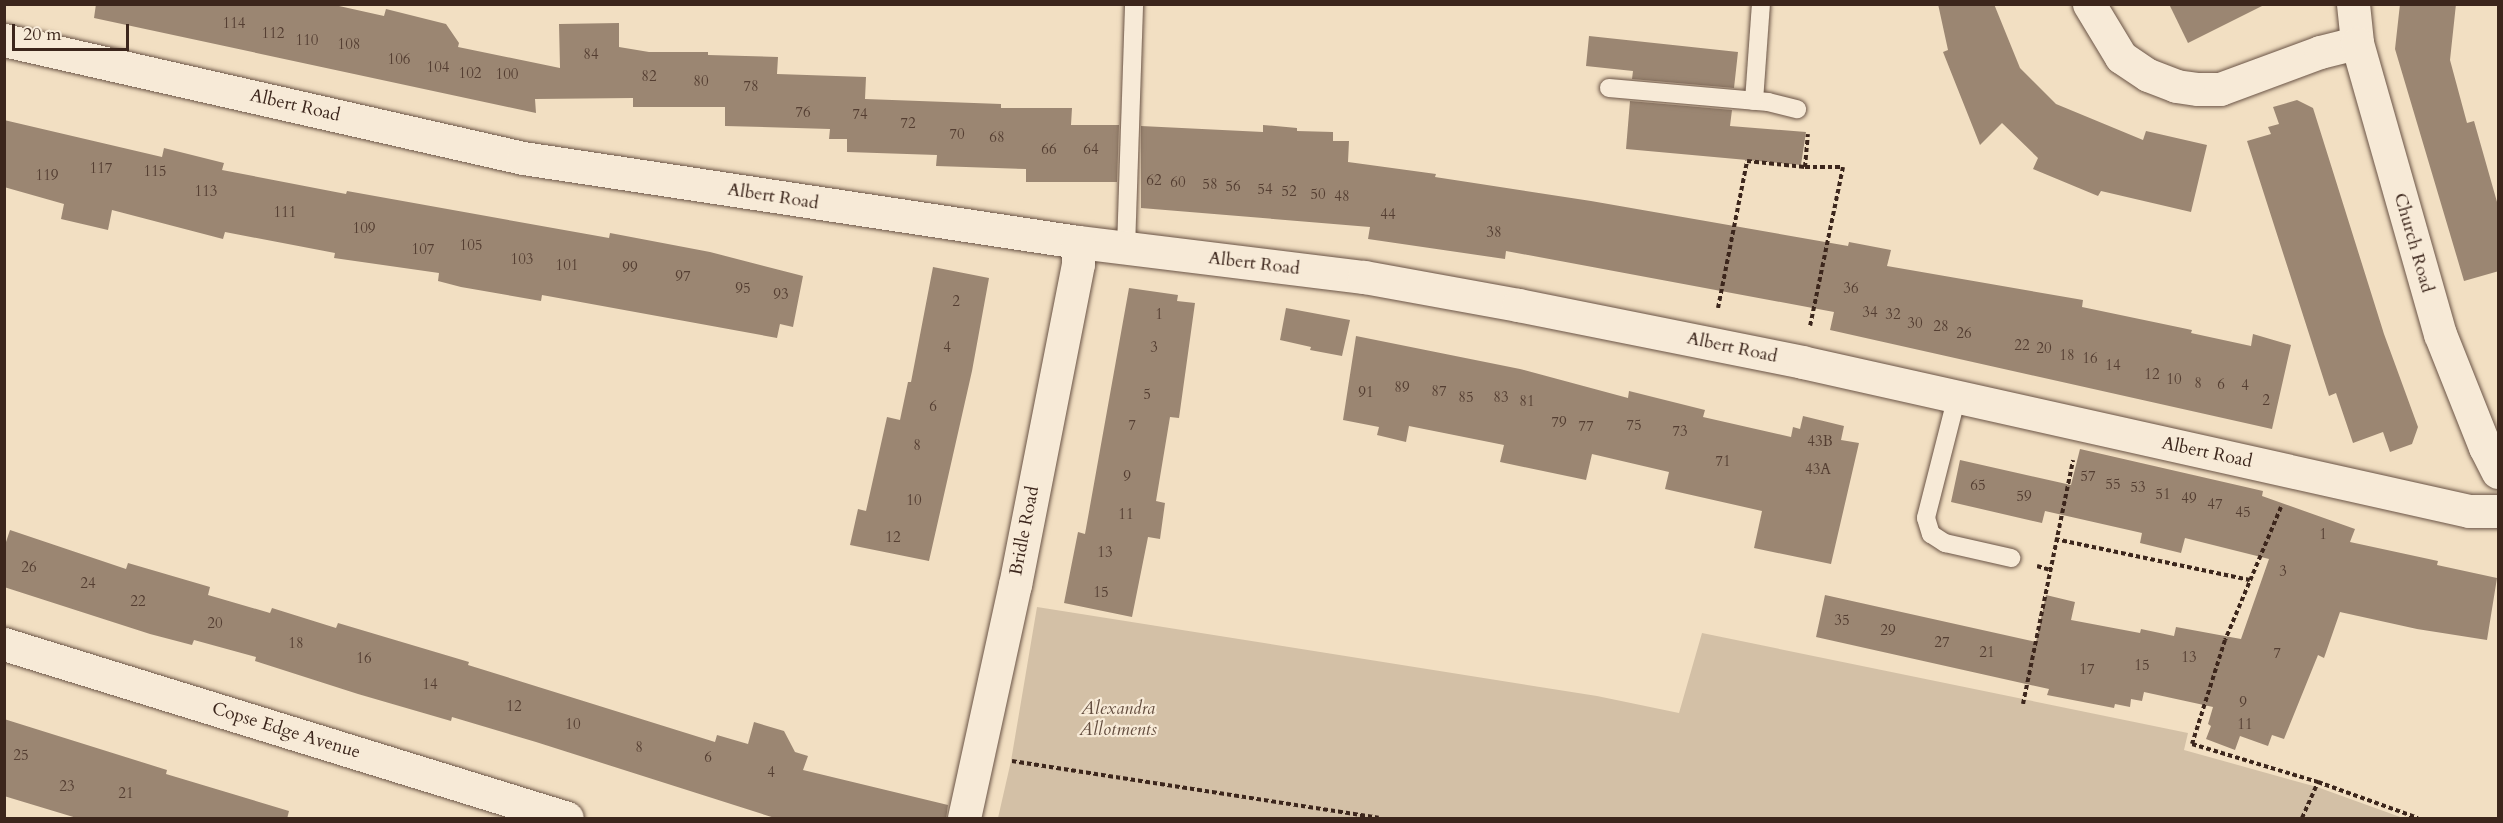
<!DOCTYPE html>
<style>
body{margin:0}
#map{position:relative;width:2503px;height:823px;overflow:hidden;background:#f2dfc2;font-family:Cardo,serif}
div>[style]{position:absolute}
.green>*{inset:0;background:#d3c0a6}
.building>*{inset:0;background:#9b8672}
.path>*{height:4px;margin-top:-2px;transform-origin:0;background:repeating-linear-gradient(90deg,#3c261c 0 4.5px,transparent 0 7.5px)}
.roads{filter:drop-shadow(0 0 2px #6a5446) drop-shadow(0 0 2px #6a5446)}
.lane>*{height:18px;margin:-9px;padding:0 9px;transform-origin:9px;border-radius:9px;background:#f7ead7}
.street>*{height:33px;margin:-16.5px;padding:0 16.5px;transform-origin:16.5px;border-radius:16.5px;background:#f7ead7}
span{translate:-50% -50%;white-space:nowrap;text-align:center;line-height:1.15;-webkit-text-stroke:4.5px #f7ead7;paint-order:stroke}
.number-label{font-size:15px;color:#543e32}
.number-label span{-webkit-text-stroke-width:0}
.street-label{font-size:18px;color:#3c261c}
.park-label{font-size:18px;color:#624c3e;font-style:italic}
.frame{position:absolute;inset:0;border:6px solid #3c261c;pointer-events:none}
.scale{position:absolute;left:12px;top:24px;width:117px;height:27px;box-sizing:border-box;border:3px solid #3c261c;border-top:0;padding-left:8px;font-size:18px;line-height:21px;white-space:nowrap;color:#3c261c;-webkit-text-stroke:4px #f7ead7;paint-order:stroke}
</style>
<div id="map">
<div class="green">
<i style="clip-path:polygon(1037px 607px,1597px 696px,1679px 713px,1702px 633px,2188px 733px,2184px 750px,2317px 787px,2403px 818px,998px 818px,1011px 761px)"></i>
</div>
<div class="building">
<i style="clip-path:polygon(96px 4px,330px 4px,384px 16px,386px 9px,446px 24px,459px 43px,458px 47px,560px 68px,559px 24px,619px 23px,619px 47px,649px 52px,708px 52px,708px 55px,778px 57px,777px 74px,866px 77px,865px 99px,1001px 104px,1001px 108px,1072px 108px,1071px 125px,1119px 125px,1117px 182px,1026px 182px,1026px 169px,936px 166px,937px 155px,847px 152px,847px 139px,829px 139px,830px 129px,725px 126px,725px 107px,633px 107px,633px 98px,535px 99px,536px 113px,94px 18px)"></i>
<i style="clip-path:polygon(1938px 4px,1994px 4px,2020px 68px,2056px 104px,2143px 140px,2146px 131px,2207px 145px,2191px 212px,2101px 191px,2098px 196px,2033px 169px,2038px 158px,2002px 123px,1980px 145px,1943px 52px,1948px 50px)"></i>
<i style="clip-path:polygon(2169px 4px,2266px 4px,2188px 43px)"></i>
<i style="clip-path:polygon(2400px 4px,2456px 4px,2450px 60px,2467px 123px,2474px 121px,2499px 209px,2499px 271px,2464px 281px,2395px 49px)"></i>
<i style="clip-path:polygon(1589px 36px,1738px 52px,1734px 88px,1632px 79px,1633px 71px,1586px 66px)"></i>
<i style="clip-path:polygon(2297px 100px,2313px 108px,2384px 334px,2418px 427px,2412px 444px,2390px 452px,2383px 432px,2353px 443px,2336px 393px,2329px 396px,2247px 141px,2271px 134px,2268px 127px,2279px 124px,2273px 107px)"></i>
<i style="clip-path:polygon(1630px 101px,1732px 110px,1730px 126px,1806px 132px,1801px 165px,1626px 149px)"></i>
<i style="clip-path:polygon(4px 120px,162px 157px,164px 148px,224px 163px,222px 170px,346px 194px,347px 191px,609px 238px,610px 233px,710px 252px,803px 276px,793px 327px,780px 324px,777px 338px,542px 295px,541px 301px,461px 287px,438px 281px,439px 273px,334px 258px,335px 253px,225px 232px,223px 239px,112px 210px,108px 230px,61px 219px,64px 204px,4px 187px)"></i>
<i style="clip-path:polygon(1263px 125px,1297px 128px,1297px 131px,1333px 132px,1333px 141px,1349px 141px,1348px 162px,1436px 174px,1435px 177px,1591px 201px,1848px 246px,1849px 242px,1891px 250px,1887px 266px,2083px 300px,2082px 307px,2192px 330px,2191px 333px,2251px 346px,2253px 334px,2291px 345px,2272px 429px,1830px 330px,1834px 312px,1506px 251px,1505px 259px,1368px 239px,1370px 227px,1141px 208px,1141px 126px,1263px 132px)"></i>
<i style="clip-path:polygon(933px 267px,989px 278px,972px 371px,929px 561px,850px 545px,858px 509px,866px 511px,887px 417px,900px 420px,908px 382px,911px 382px)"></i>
<i style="clip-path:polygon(1129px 288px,1178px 295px,1177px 301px,1195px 303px,1179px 418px,1170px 417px,1156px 501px,1165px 503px,1160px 539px,1148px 537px,1132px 617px,1064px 603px,1078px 532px,1085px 534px)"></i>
<i style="clip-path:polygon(1286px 308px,1350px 320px,1342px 356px,1310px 350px,1311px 347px,1280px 340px)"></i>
<i style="clip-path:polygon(1356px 336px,1520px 369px,1628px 398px,1629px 391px,1705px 410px,1703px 417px,1791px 437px,1793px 427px,1800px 429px,1803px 416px,1844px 426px,1841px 440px,1859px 443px,1831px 564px,1754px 548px,1762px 511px,1665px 489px,1669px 472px,1592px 454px,1586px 480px,1500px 462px,1504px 445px,1409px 426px,1406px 442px,1377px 435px,1379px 427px,1343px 420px)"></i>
<i style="clip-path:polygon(2080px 449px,2263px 491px,2262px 496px,2355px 529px,2350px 542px,2438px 561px,2437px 565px,2497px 578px,2487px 640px,2417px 629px,2340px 612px,2324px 658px,2318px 655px,2284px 739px,2272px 735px,2268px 746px,2240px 736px,2235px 750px,2206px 739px,2211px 726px,2208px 724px,2213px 707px,2144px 692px,2142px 701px,2131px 699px,2130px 707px,2115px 704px,2114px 708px,2047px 695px,2049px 689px,1816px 637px,1825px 595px,2036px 642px,2046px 595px,2075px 602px,2071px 620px,2140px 633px,2141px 629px,2174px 636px,2176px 627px,2241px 639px,2269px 559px,2185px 538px,2181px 553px,2140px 543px,2142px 533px,2045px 511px,2042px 523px,1951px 502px,1960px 460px,2071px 485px)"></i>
<i style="clip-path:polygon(10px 530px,126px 569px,128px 563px,210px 587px,208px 595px,270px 613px,272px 608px,336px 628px,338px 623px,469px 662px,468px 665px,715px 742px,717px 735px,748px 744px,754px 722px,784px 731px,795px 752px,808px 756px,803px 770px,948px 805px,946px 819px,778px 819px,536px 742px,452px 717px,451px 721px,358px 694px,255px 661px,256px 657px,194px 640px,192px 645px,150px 634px,4px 587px,4px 548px)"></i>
<i style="clip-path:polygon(4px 719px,167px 770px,166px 774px,289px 811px,287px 819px,80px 819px,4px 796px)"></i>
</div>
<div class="path">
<i style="left:1805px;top:167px;width:38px"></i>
<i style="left:1843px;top:167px;width:162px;rotate:101.7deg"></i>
<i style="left:1718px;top:308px;width:150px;rotate:-78.8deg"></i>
<i style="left:1747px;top:161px;width:58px;rotate:5.9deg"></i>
<i style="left:1805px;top:167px;width:33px;rotate:-85deg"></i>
<i style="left:2281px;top:507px;width:144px;rotate:112.8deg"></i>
<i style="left:2225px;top:640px;width:109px;rotate:107.6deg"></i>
<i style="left:2192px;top:744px;width:132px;rotate:16.8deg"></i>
<i style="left:2318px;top:782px;width:106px;rotate:19.8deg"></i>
<i style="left:2055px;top:539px;width:199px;rotate:11.9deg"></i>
<i style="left:2037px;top:566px;width:14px;rotate:17deg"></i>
<i style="left:2023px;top:704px;width:249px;rotate:-78.4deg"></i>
<i style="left:1012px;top:761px;width:371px;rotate:8.8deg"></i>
<i style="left:2302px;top:818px;width:39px;rotate:-66deg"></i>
</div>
<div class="roads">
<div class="lane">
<i style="left:1609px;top:88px;width:160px;rotate:5deg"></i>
<i style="left:1768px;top:102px;width:30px;rotate:14deg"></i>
<i style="left:1754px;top:101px;width:97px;rotate:-85.9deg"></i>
<i style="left:1126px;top:248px;width:244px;rotate:-88.1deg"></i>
<i style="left:1957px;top:396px;width:126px;rotate:104.3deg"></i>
<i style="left:1926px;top:518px;width:17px;rotate:73deg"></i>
<i style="left:1931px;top:534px;width:17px;rotate:33deg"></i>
<i style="left:1945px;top:543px;width:68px;rotate:12.8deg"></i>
</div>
<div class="street">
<i style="left:2089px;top:4px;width:62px;rotate:58.9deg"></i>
<i style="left:2121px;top:57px;width:32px;rotate:34deg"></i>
<i style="left:2148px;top:75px;width:30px;rotate:21deg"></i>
<i style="left:2176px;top:86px;width:22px;rotate:8deg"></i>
<i style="left:2198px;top:89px;width:22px"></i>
<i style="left:2220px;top:89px;width:107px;rotate:-20.3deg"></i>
<i style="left:2320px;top:52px;width:38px;rotate:-14deg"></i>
<i style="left:2353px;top:4px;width:39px;rotate:84deg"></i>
<i style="left:2357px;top:43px;width:303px;rotate:74.1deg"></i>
<i style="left:2440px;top:334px;width:122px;rotate:68.3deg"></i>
<i style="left:2485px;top:447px;width:28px;rotate:63deg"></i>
<i style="left:4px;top:40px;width:532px;rotate:12.81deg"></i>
<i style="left:523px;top:158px;width:561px;rotate:8.61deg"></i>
<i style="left:1078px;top:242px;width:288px;rotate:7deg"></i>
<i style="left:1364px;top:277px;width:157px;rotate:10.3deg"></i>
<i style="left:1518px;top:305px;width:290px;rotate:11.3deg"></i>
<i style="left:1802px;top:362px;width:683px;rotate:12.59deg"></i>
<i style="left:2469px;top:511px;width:29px"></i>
<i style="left:4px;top:644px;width:589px;rotate:17.17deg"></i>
<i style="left:964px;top:818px;width:239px;rotate:-77.7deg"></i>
<i style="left:1015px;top:585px;width:327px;rotate:-78.9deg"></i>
<i style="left:1078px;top:264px;width:22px;rotate:-90deg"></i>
</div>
</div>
<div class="number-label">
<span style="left:234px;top:24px">114</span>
<span style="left:273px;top:34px">112</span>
<span style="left:307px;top:41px">110</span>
<span style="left:349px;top:45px">108</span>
<span style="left:591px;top:55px">84</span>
<span style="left:399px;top:60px">106</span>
<span style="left:438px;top:68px">104</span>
<span style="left:470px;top:74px">102</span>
<span style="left:507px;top:75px">100</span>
<span style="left:649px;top:77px">82</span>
<span style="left:701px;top:82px">80</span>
<span style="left:751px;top:87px">78</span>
<span style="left:803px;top:113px">76</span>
<span style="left:860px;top:115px">74</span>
<span style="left:908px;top:124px">72</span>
<span style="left:957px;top:135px">70</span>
<span style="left:997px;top:138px">68</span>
<span style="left:1049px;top:150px">66</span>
<span style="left:1091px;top:150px">64</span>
<span style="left:101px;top:169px">117</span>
<span style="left:155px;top:172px">115</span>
<span style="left:47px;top:176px">119</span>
<span style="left:1154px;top:181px">62</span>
<span style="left:1178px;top:183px">60</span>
<span style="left:1210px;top:185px">58</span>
<span style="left:1233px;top:187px">56</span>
<span style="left:1265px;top:190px">54</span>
<span style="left:206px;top:192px">113</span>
<span style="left:1289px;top:192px">52</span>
<span style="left:1318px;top:195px">50</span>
<span style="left:1342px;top:197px">48</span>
<span style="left:285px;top:213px">111</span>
<span style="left:1388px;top:215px">44</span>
<span style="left:364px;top:229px">109</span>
<span style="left:1494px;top:233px">38</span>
<span style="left:471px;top:246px">105</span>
<span style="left:423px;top:250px">107</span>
<span style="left:522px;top:260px">103</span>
<span style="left:567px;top:266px">101</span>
<span style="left:630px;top:268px">99</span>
<span style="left:683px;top:277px">97</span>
<span style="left:743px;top:289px">95</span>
<span style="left:1851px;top:289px">36</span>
<span style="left:781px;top:295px">93</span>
<span style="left:956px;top:302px">2</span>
<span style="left:1870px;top:313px">34</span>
<span style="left:1159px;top:315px">1</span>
<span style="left:1893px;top:315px">32</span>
<span style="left:1915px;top:324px">30</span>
<span style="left:1941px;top:327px">28</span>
<span style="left:1964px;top:334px">26</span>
<span style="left:2022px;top:346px">22</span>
<span style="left:947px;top:348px">4</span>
<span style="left:1154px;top:348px">3</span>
<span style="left:2044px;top:349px">20</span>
<span style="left:2067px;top:356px">18</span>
<span style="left:2090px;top:359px">16</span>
<span style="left:2113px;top:366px">14</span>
<span style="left:2152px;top:375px">12</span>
<span style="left:2174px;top:380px">10</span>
<span style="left:2198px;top:384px">8</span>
<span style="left:2221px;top:385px">6</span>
<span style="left:2245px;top:386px">4</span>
<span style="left:1402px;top:388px">89</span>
<span style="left:1439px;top:392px">87</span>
<span style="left:1366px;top:393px">91</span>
<span style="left:1147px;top:395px">5</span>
<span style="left:1466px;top:398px">85</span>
<span style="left:1501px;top:398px">83</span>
<span style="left:2266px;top:401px">2</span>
<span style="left:1527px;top:402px">81</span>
<span style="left:933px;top:407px">6</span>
<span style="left:1559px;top:423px">79</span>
<span style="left:1132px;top:426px">7</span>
<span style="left:1634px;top:426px">75</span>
<span style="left:1586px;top:427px">77</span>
<span style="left:1680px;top:432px">73</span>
<span style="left:1820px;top:442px">43B</span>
<span style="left:917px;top:446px">8</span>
<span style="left:1723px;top:462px">71</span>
<span style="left:1818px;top:470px">43A</span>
<span style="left:1127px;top:477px">9</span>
<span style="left:2088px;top:477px">57</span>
<span style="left:2113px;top:485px">55</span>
<span style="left:1978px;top:486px">65</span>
<span style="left:2138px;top:488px">53</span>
<span style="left:2163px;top:495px">51</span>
<span style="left:2024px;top:497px">59</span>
<span style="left:2189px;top:499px">49</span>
<span style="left:914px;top:501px">10</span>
<span style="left:2215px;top:505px">47</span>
<span style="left:2243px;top:513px">45</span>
<span style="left:1126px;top:515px">11</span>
<span style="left:2323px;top:535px">1</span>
<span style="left:893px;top:538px">12</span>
<span style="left:1105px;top:553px">13</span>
<span style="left:29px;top:568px">26</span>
<span style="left:2283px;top:572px">3</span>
<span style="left:88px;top:584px">24</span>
<span style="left:1101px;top:593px">15</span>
<span style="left:138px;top:602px">22</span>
<span style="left:1842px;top:621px">35</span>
<span style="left:215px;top:624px">20</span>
<span style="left:1888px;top:631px">29</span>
<span style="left:1942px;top:643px">27</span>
<span style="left:296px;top:644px">18</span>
<span style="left:1987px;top:653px">21</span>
<span style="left:2277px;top:654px">7</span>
<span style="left:2189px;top:658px">13</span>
<span style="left:364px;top:659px">16</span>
<span style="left:2142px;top:666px">15</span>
<span style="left:2087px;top:670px">17</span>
<span style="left:430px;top:685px">14</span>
<span style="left:2243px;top:703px">9</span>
<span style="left:514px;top:707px">12</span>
<span style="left:573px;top:725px">10</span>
<span style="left:2245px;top:725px">11</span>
<span style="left:639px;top:748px">8</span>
<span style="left:21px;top:756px">25</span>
<span style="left:708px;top:758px">6</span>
<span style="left:771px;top:773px">4</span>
<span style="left:67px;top:787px">23</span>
<span style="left:126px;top:794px">21</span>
</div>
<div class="street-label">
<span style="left:295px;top:106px;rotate:13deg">Albert Road</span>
<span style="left:773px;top:197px;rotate:9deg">Albert Road</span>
<span style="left:2413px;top:243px;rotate:74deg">Church Road</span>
<span style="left:1254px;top:264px;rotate:7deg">Albert Road</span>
<span style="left:1732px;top:348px;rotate:12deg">Albert Road</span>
<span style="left:2207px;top:453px;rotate:12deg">Albert Road</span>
<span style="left:1025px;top:531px;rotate:-79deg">Bridle Road</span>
<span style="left:286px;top:731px;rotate:17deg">Copse Edge Avenue</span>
</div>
<div class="park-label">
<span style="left:1118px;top:720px">Alexandra<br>Allotments</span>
</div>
<div class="frame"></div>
<div class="scale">20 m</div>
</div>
